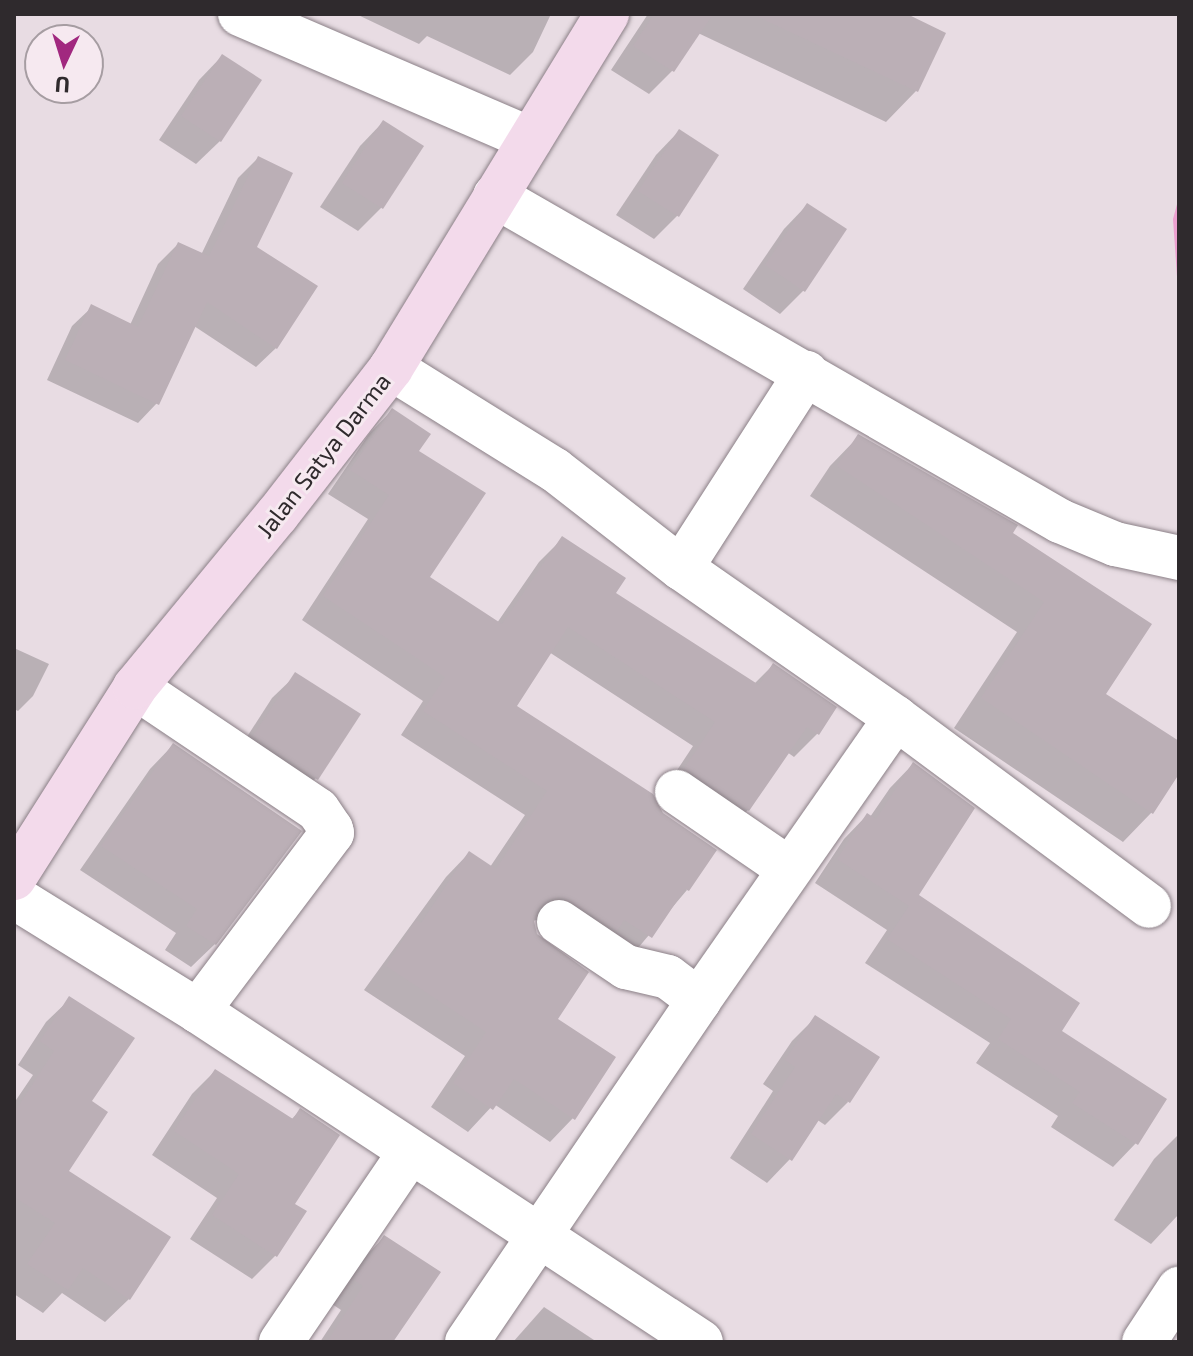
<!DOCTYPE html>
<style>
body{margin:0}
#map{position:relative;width:1193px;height:1356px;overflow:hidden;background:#e8dce3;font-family:"Exo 2",sans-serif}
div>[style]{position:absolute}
.water>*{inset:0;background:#eca0d0}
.shadow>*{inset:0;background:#0003}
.building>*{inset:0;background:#bbafb6}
.roads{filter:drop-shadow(0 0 2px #8b8087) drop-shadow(0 0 2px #8b8087)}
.minor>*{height:44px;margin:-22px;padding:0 22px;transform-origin:22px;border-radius:22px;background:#fff}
.secondary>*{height:44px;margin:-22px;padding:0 22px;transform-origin:22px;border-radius:22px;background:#f3daeb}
span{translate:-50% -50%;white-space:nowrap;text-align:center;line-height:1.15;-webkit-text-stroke:6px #f6e9f0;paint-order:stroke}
.street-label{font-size:24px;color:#2f2a2d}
.frame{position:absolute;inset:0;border:16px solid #2f2a2d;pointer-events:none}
.north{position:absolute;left:24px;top:24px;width:80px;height:80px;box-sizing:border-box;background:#f6e9f0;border:2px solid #a69da2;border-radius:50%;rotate:184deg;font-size:22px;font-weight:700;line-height:32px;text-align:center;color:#2f2a2d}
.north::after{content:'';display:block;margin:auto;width:28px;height:36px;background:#a1287f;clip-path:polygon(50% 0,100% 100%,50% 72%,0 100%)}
</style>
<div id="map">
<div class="water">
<i style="clip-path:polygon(1179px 197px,1179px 305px,1173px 219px)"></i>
</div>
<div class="shadow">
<i style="clip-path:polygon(356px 14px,551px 14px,533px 52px,510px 75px,427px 36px,419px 44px)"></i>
<i style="clip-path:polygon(648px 14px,902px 14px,916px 91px,886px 122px,698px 33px,672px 71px,649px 94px,611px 70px)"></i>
<i style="clip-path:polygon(222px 56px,220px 141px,196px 164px,159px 140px,199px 80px)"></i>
<i style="clip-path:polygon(383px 122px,381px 208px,358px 231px,320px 207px,360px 146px)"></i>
<i style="clip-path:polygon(679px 131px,717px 156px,677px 216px,654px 239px,616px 215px,656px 155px)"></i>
<i style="clip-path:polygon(258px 158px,255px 247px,276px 348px,256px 367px,194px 326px,157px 403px,138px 423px,47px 380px,72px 326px,92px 307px,130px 325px,158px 264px,178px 244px,201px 255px,238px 178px)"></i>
<i style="clip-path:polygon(807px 205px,804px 290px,780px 314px,743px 289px,784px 229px)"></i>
<i style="clip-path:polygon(392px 410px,417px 452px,427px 578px,497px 623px,539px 562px,562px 539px,613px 594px,754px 684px,773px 665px,818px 733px,794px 757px,787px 752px,748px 810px,724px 833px,662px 793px,693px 746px,549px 652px,514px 707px,687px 890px,627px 961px,592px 953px,537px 920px,532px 921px,556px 1020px,573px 1118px,550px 1142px,494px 1104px,468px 1132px,431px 1107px,465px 1056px,364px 990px,446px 877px,469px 853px,490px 867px,525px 815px,401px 735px,423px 701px,302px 620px,368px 519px,328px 494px,369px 434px)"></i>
<i style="clip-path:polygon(859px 436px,1010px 533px,1103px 694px,1179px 743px,1179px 771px,1152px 812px,1123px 842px,954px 728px,1017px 632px,810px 496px,830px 466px)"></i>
<i style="clip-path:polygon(14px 648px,49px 664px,33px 696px,18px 711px,14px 709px)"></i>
<i style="clip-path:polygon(296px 675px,316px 778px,293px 802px,232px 760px,272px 698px)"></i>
<i style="clip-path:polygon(173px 745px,215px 944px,191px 967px,165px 950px,176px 933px,80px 870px,150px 769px)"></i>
<i style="clip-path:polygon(913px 764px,916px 895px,1059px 1031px,1136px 1143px,1113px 1167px,1051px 1127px,1058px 1116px,976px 1063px,990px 1043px,865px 963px,887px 930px,815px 883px,844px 839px,867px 815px,870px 817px,890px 788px)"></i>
<i style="clip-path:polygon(70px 999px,89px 1102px,66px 1172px,129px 1299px,105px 1322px,62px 1293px,43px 1313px,14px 1294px,14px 1103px,33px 1075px,18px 1065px,46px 1022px)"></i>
<i style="clip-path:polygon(816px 1017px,848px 1102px,825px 1125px,816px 1119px,790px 1159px,767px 1183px,730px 1158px,773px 1091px,763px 1084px,792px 1041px)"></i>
<i style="clip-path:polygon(215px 1071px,291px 1120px,300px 1110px,292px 1204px,275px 1256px,252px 1279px,190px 1239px,217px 1198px,152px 1155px,192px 1094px)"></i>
<i style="clip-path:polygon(1177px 1136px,1179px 1214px,1151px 1244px,1114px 1220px,1154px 1159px)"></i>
<i style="clip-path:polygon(384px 1237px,391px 1342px,320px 1342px,341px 1310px,332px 1304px,361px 1261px)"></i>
<i style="clip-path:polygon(544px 1307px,597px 1342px,513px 1342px)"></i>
</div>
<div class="building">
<i style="clip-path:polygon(654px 14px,713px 14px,674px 72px,633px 46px)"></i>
<i style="clip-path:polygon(752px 14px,907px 14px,946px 33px,918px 92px)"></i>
<i style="clip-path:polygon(222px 54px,262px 80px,221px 142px,181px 116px)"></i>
<i style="clip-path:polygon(383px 120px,424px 146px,383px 209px,342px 183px)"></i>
<i style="clip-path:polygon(679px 129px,719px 155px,679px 217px,638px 191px)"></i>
<i style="clip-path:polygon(258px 156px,293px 173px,257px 247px,318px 286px,277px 349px,207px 302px,159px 405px,65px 360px,91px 304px,138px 327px,178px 242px,209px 256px)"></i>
<i style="clip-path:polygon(807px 203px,847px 229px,805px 292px,765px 265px)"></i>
<i style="clip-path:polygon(392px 408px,431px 434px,419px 451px,486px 493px,430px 577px,502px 624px,562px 536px,626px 578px,616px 593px,759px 685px,773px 663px,837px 707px,819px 735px,807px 727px,749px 811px,684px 769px,715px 722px,568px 627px,517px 706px,653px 794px,663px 813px,717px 850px,689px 891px,685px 889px,652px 938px,624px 920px,617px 931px,561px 897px,547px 900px,538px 909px,534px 921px,537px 934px,589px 972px,558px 1019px,616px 1057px,575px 1120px,514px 1079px,493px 1110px,453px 1083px,486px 1032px,386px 966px,416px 920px,421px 923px,469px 851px,496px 869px,547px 791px,423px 711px,445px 677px,323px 596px,389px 495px,350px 470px)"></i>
<i style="clip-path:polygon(858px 434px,1018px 525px,1013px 533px,1152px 624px,1106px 694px,1179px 741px,1179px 774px,1153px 814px,981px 698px,1044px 602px,837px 466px)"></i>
<i style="clip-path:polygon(295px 672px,361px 714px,318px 780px,253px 736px)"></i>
<i style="clip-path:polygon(173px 743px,302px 831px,216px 945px,186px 926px,197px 909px,101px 846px)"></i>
<i style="clip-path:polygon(913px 762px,975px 808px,919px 895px,1080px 1003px,1062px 1031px,1167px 1099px,1138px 1145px,1072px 1103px,1080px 1092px,998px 1039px,1011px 1019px,887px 939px,909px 906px,837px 859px,867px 813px,876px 819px)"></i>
<i style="clip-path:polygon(69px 996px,135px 1038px,92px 1101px,108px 1112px,69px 1171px,171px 1237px,130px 1300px,83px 1268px,68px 1290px,27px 1264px,55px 1223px,14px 1197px,14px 1113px,54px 1051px,40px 1041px)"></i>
<i style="clip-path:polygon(815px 1015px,880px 1057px,850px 1103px,836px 1094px,792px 1161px,751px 1134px,795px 1067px,785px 1060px)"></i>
<i style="clip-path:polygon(215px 1069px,293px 1119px,300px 1108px,340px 1135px,295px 1204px,307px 1211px,277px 1257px,212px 1215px,239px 1174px,174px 1131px)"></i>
<i style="clip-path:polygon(384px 1235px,441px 1272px,393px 1342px,327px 1342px,363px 1286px,354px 1280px)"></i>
</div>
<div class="roads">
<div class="minor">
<i style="left:240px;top:14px;width:316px;rotate:23.3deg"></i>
<i style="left:495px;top:196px;width:652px;rotate:29.91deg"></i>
<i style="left:1060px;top:521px;width:60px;rotate:22.7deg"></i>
<i style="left:1115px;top:544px;width:66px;rotate:12.3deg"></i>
<i style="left:391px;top:368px;width:193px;rotate:31.9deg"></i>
<i style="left:555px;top:470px;width:160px;rotate:37.9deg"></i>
<i style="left:681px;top:568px;width:262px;rotate:34.9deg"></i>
<i style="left:896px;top:718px;width:315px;rotate:36.6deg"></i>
<i style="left:681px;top:568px;width:232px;rotate:-57.3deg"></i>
<i style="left:135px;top:687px;width:220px;rotate:33.9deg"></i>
<i style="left:318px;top:810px;width:23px;rotate:56deg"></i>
<i style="left:331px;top:829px;width:4px;rotate:76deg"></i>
<i style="left:332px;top:833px;width:223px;rotate:127deg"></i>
<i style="left:677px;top:792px;width:136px;rotate:34.5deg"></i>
<i style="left:14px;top:897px;width:216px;rotate:31.8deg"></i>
<i style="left:198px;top:1011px;width:602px;rotate:33.35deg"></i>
<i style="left:559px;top:922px;width:81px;rotate:33.9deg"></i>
<i style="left:626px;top:967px;width:43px;rotate:13.4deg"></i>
<i style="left:668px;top:977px;width:39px;rotate:37deg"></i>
<i style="left:281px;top:1342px;width:230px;rotate:-55.8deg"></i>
<i style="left:467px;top:1342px;width:413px;rotate:-55.8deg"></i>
<i style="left:699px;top:1000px;width:344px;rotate:-55.1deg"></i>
<i style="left:1144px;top:1342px;width:64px;rotate:-56.6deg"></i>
</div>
<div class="secondary">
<i style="left:14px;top:878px;width:226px;rotate:-57.6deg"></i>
<i style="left:135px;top:687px;width:223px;rotate:-50.5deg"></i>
<i style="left:277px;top:515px;width:186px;rotate:-52.2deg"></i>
<i style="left:391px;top:368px;width:415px;rotate:-58.6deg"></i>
</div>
</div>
<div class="street-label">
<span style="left:323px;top:455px;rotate:-52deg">Jalan Satya Darma</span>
</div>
<div class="frame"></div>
<div class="north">U</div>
</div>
